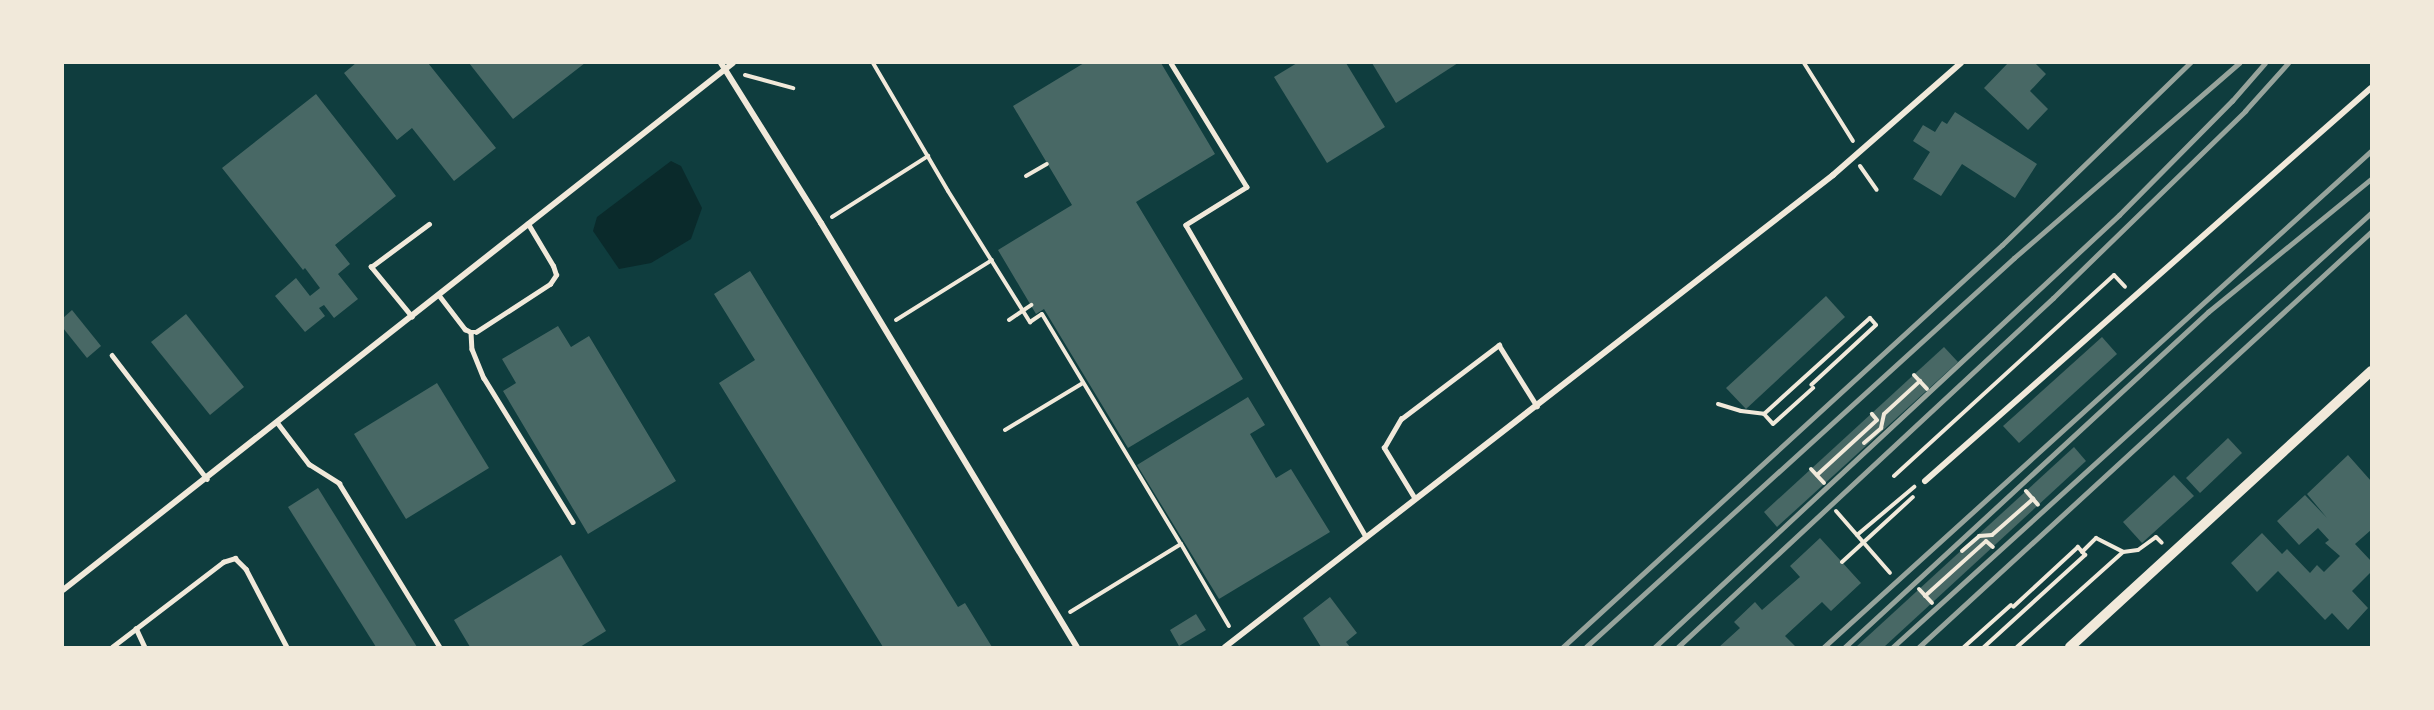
<!DOCTYPE html>
<style>
body{margin:0}
#map{position:relative;width:2434px;height:710px;overflow:hidden;background:#0f3d3e;font-family:Figtree,sans-serif}
div>[style]{position:absolute}
.water>*{inset:0;background:#0a2a2b}
.building>*{inset:0;background:#486865}
.path>*{height:4px;margin:-2px;padding:0 2px;transform-origin:2px;border-radius:2px;background:#f1e9da}
.service>*{height:4.5px;margin:-2.25px;padding:0 2.25px;transform-origin:2.25px;border-radius:2.25px;background:#f1e9da}
.minor>*{height:6px;margin:-3px;padding:0 3px;transform-origin:3px;border-radius:3px;background:#f1e9da}
.tertiary>*{height:10px;margin:-5px;padding:0 5px;transform-origin:5px;border-radius:5px;background:#f1e9da}
.rail>*{height:4.5px;margin:-2.25px;padding:0 2.25px;transform-origin:2.25px;border-radius:2.25px;background:#97a49c}
span{translate:-50% -50%;white-space:nowrap;text-align:center;line-height:1.15;-webkit-text-stroke:6px #f1e9da;paint-order:stroke}
.frame{position:absolute;inset:0;border:64px solid #f1e9da;pointer-events:none}
</style>
<div id="map">
<div class="water">
<i style="clip-path:polygon(671px 161px,681px 166px,702px 208px,691px 239px,651px 263px,619px 269px,593px 231px,597px 217px)"></i>
</div>
<div class="building">
<i style="clip-path:polygon(356px 63px,428px 63px,496px 148px,454px 181px,412px 128px,397px 140px,344px 73px)"></i>
<i style="clip-path:polygon(469px 63px,585px 63px,513px 119px)"></i>
<i style="clip-path:polygon(1084px 63px,1161px 63px,1215px 154px,1136px 202px,1243px 379px,1128px 448px,1044px 309px,1036px 314px,998px 250px,1072px 205px,1013px 106px)"></i>
<i style="clip-path:polygon(1297px 63px,1346px 63px,1385px 127px,1327px 163px,1274px 77px)"></i>
<i style="clip-path:polygon(1372px 63px,1458px 63px,1396px 103px)"></i>
<i style="clip-path:polygon(2008px 63px,2035px 63px,2046px 74px,2030px 91px,2048px 109px,2028px 130px,1984px 88px)"></i>
<i style="clip-path:polygon(316px 94px,396px 196px,335px 245px,350px 264px,338px 274px,358px 299px,334px 318px,324px 305px,319px 308px,325px 316px,305px 332px,275px 296px,296px 278px,310px 296px,320px 288px,305px 268px,303px 270px,222px 168px)"></i>
<i style="clip-path:polygon(1955px 112px,2037px 164px,2015px 198px,1962px 164px,1941px 196px,1913px 179px,1930px 152px,1913px 141px,1923px 125px,1935px 132px,1942px 121px,1947px 124px)"></i>
<i style="clip-path:polygon(750px 271px,958px 607px,965px 603px,992px 647px,883px 647px,719px 383px,755px 360px,714px 294px)"></i>
<i style="clip-path:polygon(1826px 296px,1845px 317px,1746px 409px,1726px 388px)"></i>
<i style="clip-path:polygon(72px 310px,101px 346px,87px 358px,63px 328px,63px 318px)"></i>
<i style="clip-path:polygon(186px 314px,244px 387px,210px 415px,151px 342px)"></i>
<i style="clip-path:polygon(558px 326px,571px 347px,589px 336px,676px 481px,588px 534px,503px 391px,516px 383px,502px 359px)"></i>
<i style="clip-path:polygon(2102px 337px,2117px 354px,2019px 443px,2003px 426px)"></i>
<i style="clip-path:polygon(1944px 347px,1958px 362px,1777px 527px,1764px 512px)"></i>
<i style="clip-path:polygon(437px 383px,489px 468px,406px 519px,354px 434px)"></i>
<i style="clip-path:polygon(1248px 397px,1265px 425px,1250px 434px,1276px 478px,1291px 469px,1330px 532px,1219px 599px,1137px 465px)"></i>
<i style="clip-path:polygon(2228px 438px,2242px 453px,2200px 493px,2186px 478px)"></i>
<i style="clip-path:polygon(2074px 447px,2086px 461px,1884px 647px,1856px 647px)"></i>
<i style="clip-path:polygon(2348px 455px,2371px 481px,2371px 530px,2355px 544px,2371px 561px,2371px 572px,2352px 591px,2368px 608px,2348px 630px,2332px 613px,2325px 620px,2278px 571px,2257px 592px,2231px 563px,2262px 533px,2282px 554px,2287px 549px,2310px 573px,2317px 565px,2324px 572px,2340px 556px,2325px 543px,2329px 540px,2318px 528px,2299px 545px,2277px 521px,2305px 495px,2327px 518px,2307px 494px)"></i>
<i style="clip-path:polygon(2174px 475px,2194px 496px,2142px 543px,2123px 522px)"></i>
<i style="clip-path:polygon(318px 488px,417px 647px,376px 647px,288px 507px)"></i>
<i style="clip-path:polygon(1820px 538px,1861px 583px,1831px 611px,1822px 602px,1785px 636px,1796px 647px,1719px 647px,1740px 628px,1734px 622px,1755px 602px,1762px 610px,1800px 577px,1790px 566px)"></i>
<i style="clip-path:polygon(561px 555px,606px 631px,580px 647px,470px 647px,454px 620px)"></i>
<i style="clip-path:polygon(1330px 597px,1357px 633px,1346px 642px,1350px 647px,1321px 647px,1303px 618px)"></i>
<i style="clip-path:polygon(1196px 614px,1206px 630px,1179px 646px,1170px 630px)"></i>
</div>
<div class="path">
<i style="left:873px;top:63px;width:148px;rotate:59.6deg"></i>
<i style="left:948px;top:191px;width:155px;rotate:58deg"></i>
<i style="left:1030px;top:322px;width:14px;rotate:-34deg"></i>
<i style="left:1042px;top:314px;width:269px;rotate:58.9deg"></i>
<i style="left:1181px;top:544px;width:130px;rotate:148.5deg"></i>
<i style="left:1804px;top:63px;width:92px;rotate:57.9deg"></i>
<i style="left:745px;top:75px;width:50px;rotate:15.2deg"></i>
<i style="left:1860px;top:166px;width:29px;rotate:55deg"></i>
<i style="left:1026px;top:176px;width:24px;rotate:-30deg"></i>
<i style="left:832px;top:217px;width:114px;rotate:-32.4deg"></i>
<i style="left:896px;top:320px;width:113px;rotate:-32deg"></i>
<i style="left:1009px;top:320px;width:27px;rotate:-34deg"></i>
<i style="left:1914px;top:375px;width:19px;rotate:47deg"></i>
<i style="left:1718px;top:404px;width:24px;rotate:17deg"></i>
<i style="left:1741px;top:411px;width:23px;rotate:7deg"></i>
<i style="left:1764px;top:414px;width:13px;rotate:48deg"></i>
<i style="left:1773px;top:424px;width:54px;rotate:-42deg"></i>
<i style="left:1764px;top:414px;width:143px;rotate:-42.2deg"></i>
<i style="left:1870px;top:318px;width:9px;rotate:49deg"></i>
<i style="left:1876px;top:325px;width:88px;rotate:137.3deg"></i>
<i style="left:1005px;top:430px;width:91px;rotate:-31.1deg"></i>
<i style="left:1864px;top:443px;width:23px;rotate:-41deg"></i>
<i style="left:1881px;top:428px;width:14px;rotate:-78deg"></i>
<i style="left:1884px;top:414px;width:49px;rotate:-42.5deg"></i>
<i style="left:1811px;top:469px;width:19px;rotate:47deg"></i>
<i style="left:1817px;top:475px;width:81px;rotate:-42.5deg"></i>
<i style="left:1877px;top:420px;width:8px;rotate:-130deg"></i>
<i style="left:1894px;top:476px;width:298px;rotate:-42.4deg"></i>
<i style="left:2114px;top:275px;width:16px;rotate:47deg"></i>
<i style="left:2026px;top:491px;width:18px;rotate:49deg"></i>
<i style="left:1836px;top:511px;width:82px;rotate:48.9deg"></i>
<i style="left:1857px;top:535px;width:75px;rotate:-40.1deg"></i>
<i style="left:1181px;top:544px;width:95px;rotate:59.7deg"></i>
<i style="left:1962px;top:551px;width:23px;rotate:-41deg"></i>
<i style="left:1979px;top:536px;width:13px;rotate:-4deg"></i>
<i style="left:1992px;top:535px;width:55px;rotate:-41.3deg"></i>
<i style="left:2082px;top:552px;width:20px;rotate:-45deg"></i>
<i style="left:2096px;top:538px;width:30px;rotate:27deg"></i>
<i style="left:2123px;top:552px;width:15px;rotate:-8deg"></i>
<i style="left:2138px;top:550px;width:22px;rotate:-36deg"></i>
<i style="left:2156px;top:537px;width:8px;rotate:45deg"></i>
<i style="left:1842px;top:562px;width:96px;rotate:-42.5deg"></i>
<i style="left:1919px;top:589px;width:19px;rotate:47deg"></i>
<i style="left:1925px;top:596px;width:82px;rotate:-42deg"></i>
<i style="left:1986px;top:541px;width:9px;rotate:41deg"></i>
<i style="left:1964px;top:647px;width:63px;rotate:-41.8deg"></i>
<i style="left:1984px;top:647px;width:137px;rotate:-42.3deg"></i>
<i style="left:2085px;top:555px;width:11px;rotate:-131deg"></i>
<i style="left:2078px;top:547px;width:88px;rotate:137.3deg"></i>
<i style="left:2017px;top:647px;width:142px;rotate:-41.9deg"></i>
</div>
<div class="service">
<i style="left:1171px;top:63px;width:145px;rotate:58.5deg"></i>
<i style="left:1247px;top:187px;width:72px;rotate:148.1deg"></i>
<i style="left:1186px;top:225px;width:360px;rotate:60deg"></i>
<i style="left:439px;top:295px;width:43px;rotate:52.6deg"></i>
<i style="left:465px;top:329px;width:7px;rotate:27deg"></i>
<i style="left:471px;top:332px;width:5px"></i>
<i style="left:476px;top:332px;width:88px;rotate:-33deg"></i>
<i style="left:550px;top:284px;width:11px;rotate:-56deg"></i>
<i style="left:556px;top:275px;width:9px;rotate:-108deg"></i>
<i style="left:553px;top:266px;width:49px;rotate:-120.8deg"></i>
<i style="left:412px;top:317px;width:65px;rotate:-129.4deg"></i>
<i style="left:371px;top:267px;width:72px;rotate:-36.6deg"></i>
<i style="left:471px;top:332px;width:17px;rotate:87deg"></i>
<i style="left:472px;top:349px;width:31px;rotate:68deg"></i>
<i style="left:484px;top:378px;width:169px;rotate:58.3deg"></i>
<i style="left:112px;top:355px;width:156px;rotate:52.5deg"></i>
<i style="left:277px;top:422px;width:53px;rotate:52.7deg"></i>
<i style="left:309px;top:464px;width:36px;rotate:32deg"></i>
<i style="left:339px;top:483px;width:193px;rotate:58.4deg"></i>
<i style="left:1415px;top:499px;width:60px;rotate:-121.3deg"></i>
<i style="left:1384px;top:448px;width:34px;rotate:-60deg"></i>
<i style="left:1401px;top:419px;width:123px;rotate:-37.1deg"></i>
<i style="left:1499px;top:345px;width:72px;rotate:58.1deg"></i>
<i style="left:136px;top:628px;width:21px;rotate:65deg"></i>
<i style="left:112px;top:647px;width:140px;rotate:-37.4deg"></i>
<i style="left:223px;top:562px;width:13px;rotate:-18deg"></i>
<i style="left:235px;top:558px;width:16px;rotate:45deg"></i>
<i style="left:246px;top:569px;width:88px;rotate:62.3deg"></i>
</div>
<div class="minor">
<i style="left:721px;top:63px;width:189px;rotate:58deg"></i>
<i style="left:821px;top:223px;width:495px;rotate:58.9deg"></i>
<i style="left:1925px;top:481px;width:594px;rotate:-41.39deg"></i>
<i style="left:63px;top:590px;width:852px;rotate:-38.19deg"></i>
<i style="left:1225px;top:647px;width:770px;rotate:-37.82deg"></i>
<i style="left:1833px;top:175px;width:170px;rotate:-41.2deg"></i>
</div>
<div class="tertiary">
<i style="left:2070px;top:647px;width:408px;rotate:-42.5deg"></i>
</div>
<div class="rail">
<i style="left:1563px;top:647px;width:595px;rotate:-42.48deg"></i>
<i style="left:2002px;top:245px;width:262px;rotate:-44.1deg"></i>
<i style="left:1586px;top:647px;width:578px;rotate:-42.27deg"></i>
<i style="left:2014px;top:258px;width:298px;rotate:-40.9deg"></i>
<i style="left:1655px;top:647px;width:634px;rotate:-42.95deg"></i>
<i style="left:2119px;top:215px;width:161px;rotate:-45.3deg"></i>
<i style="left:2232px;top:101px;width:50px;rotate:-49deg"></i>
<i style="left:1678px;top:647px;width:512px;rotate:-42.94deg"></i>
<i style="left:2053px;top:298px;width:268px;rotate:-44.2deg"></i>
<i style="left:2245px;top:111px;width:64px;rotate:-48.1deg"></i>
<i style="left:1824px;top:647px;width:738px;rotate:-42.2deg"></i>
<i style="left:1845px;top:647px;width:494px;rotate:-42.7deg"></i>
<i style="left:2208px;top:312px;width:210px;rotate:-39.2deg"></i>
<i style="left:1893px;top:647px;width:646px;rotate:-42.24deg"></i>
<i style="left:1919px;top:647px;width:614px;rotate:-42.56deg"></i>
</div>
<div class="frame"></div>
</div>
